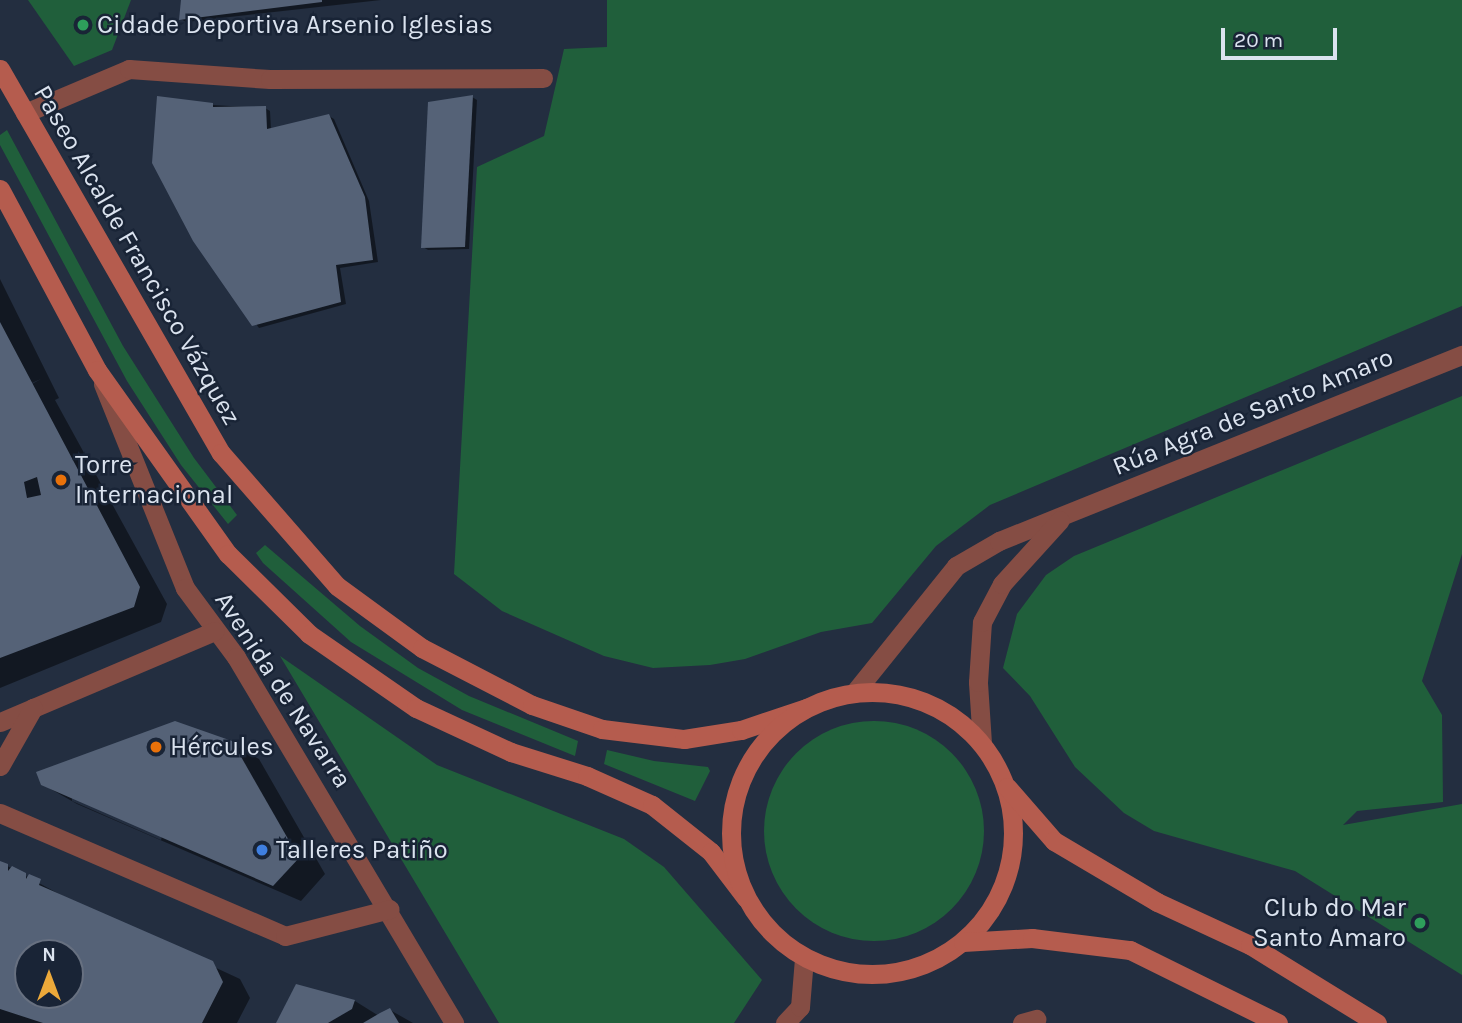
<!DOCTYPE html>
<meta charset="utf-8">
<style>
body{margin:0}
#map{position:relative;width:1462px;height:1023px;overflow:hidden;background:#232e40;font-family:Karla,sans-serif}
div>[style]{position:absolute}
.green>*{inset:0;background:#205f3b}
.round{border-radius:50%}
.shadow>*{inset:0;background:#0007}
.building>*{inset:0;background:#556277}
.service>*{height:19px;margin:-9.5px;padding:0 9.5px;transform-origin:9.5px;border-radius:9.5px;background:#854d44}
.minor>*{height:19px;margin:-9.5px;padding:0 9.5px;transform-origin:9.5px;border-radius:9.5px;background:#854d44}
.secondary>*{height:19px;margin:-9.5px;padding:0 9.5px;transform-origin:9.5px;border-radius:9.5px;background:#b55c4e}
.secondary>.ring{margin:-9.5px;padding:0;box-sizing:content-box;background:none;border:19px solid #b55c4e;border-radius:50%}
.dots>*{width:19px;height:19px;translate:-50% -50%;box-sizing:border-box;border:4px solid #192436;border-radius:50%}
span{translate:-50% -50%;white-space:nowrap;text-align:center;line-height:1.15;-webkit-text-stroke:5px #192436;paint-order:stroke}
.poi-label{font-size:26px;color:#dbe3ef}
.left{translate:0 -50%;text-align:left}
.right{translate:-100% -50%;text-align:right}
.street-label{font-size:26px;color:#dbe3ef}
.north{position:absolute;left:14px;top:939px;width:70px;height:70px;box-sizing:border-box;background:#192436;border:2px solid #677080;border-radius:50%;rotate:0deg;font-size:19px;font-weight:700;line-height:28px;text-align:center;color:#dbe3ef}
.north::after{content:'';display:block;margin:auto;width:24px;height:32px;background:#eca93a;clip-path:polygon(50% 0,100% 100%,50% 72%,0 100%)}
.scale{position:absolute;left:1221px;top:28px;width:116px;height:32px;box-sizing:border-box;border:4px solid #dbe3ef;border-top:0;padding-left:9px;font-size:21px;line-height:24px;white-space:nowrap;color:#dbe3ef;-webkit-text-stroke:5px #192436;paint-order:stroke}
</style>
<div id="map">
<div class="green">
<i style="clip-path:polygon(28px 0,131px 0,112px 50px,74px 66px)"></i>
<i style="clip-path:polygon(607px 0,1462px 0,1462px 306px,990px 505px,936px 546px,872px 623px,821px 632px,745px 659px,710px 665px,653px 668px,604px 656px,502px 611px,454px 574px,477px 167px,544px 136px,564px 49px,607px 47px)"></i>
<i style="clip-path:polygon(7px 130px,123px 346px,194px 458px,237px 515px,228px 524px,181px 465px,127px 381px,0 145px,0 135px)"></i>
<i style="clip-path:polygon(1462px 396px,1462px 554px,1422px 681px,1442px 715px,1443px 802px,1357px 811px,1343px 825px,1462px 804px,1462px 975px,1295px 871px,1154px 831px,1124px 813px,1075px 767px,1030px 696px,1003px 668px,1017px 614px,1046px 575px,1074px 556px)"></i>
<i style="clip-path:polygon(265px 545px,360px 626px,418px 668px,469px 696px,578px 741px,575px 756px,462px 710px,351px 642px,263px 563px,256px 553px)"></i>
<i style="clip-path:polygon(280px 656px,437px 765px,624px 839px,664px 867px,762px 980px,734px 1023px,499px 1023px)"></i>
<i class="round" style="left:764px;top:721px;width:220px;height:220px"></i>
<i style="clip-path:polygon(607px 750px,654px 761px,708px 767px,710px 771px,695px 801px,604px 764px)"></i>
</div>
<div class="shadow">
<i style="clip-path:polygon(182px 0,381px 0,186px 22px,181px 19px)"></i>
<i style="clip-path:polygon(472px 97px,477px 100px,469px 249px,428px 250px,423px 247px)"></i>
<i style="clip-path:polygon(213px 105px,265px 108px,270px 111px,271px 129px,329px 116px,334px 119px,369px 201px,378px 262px,340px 268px,346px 304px,259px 328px,195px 240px)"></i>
<i style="clip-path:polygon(0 279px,59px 398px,55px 400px,167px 604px,161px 622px,0 688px,0 401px,41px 379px,0 397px)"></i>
<i style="clip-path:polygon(evenodd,231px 743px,259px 759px,325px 874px,301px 901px,77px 804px,42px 784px,231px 743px,72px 797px,162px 836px,161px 840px,72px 801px,72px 797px)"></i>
<i style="clip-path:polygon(evenodd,0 862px,72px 901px,240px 979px,250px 998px,237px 1023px,0 1023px,0 862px,28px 953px,70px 953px,70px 995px,28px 995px,28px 953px)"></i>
<i style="clip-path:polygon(297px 986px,355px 1001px,379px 1016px,390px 1010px,413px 1023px,278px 1023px)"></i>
</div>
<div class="building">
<i style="clip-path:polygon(181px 0,322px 0,322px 2px,179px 20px)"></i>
<i style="clip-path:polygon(473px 95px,465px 247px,421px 248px,428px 102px)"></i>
<i style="clip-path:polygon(157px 96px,213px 103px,213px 107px,266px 106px,267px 129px,329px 114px,365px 197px,373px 260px,336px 265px,341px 302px,252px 326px,193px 241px,152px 163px)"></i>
<i style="clip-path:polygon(evenodd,0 322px,140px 587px,134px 607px,0 658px,0 322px,37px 477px,41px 495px,27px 498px,24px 482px,37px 477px)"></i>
<i style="clip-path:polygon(175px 721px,232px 741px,299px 858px,273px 886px,41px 785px,36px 772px)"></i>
<i style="clip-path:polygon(evenodd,0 861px,8px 864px,8px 871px,12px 866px,26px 873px,26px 879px,29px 874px,41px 879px,39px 885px,213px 961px,223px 982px,202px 1023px,43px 1023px,0 1009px,0 861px,28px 953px,70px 953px,70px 995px,28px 995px,28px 953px)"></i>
<i style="clip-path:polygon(296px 984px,355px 1000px,352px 1009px,328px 1023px,276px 1023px)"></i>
<i style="clip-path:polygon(390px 1008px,399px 1023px,363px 1023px,380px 1013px)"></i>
</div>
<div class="service">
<i style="left:25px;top:113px;width:113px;rotate:-22.9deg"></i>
<i style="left:129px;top:69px;width:141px;rotate:4.1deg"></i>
<i style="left:270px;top:79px;width:273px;rotate:-0.2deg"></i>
<i style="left:1022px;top:1023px;width:15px;rotate:-16deg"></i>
</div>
<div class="minor">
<i style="left:103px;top:384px;width:220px;rotate:68.1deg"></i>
<i style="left:185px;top:588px;width:86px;rotate:53.5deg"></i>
<i style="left:236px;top:657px;width:426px;rotate:59.2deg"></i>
<i style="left:854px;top:693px;width:163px;rotate:-51.2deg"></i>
<i style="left:956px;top:566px;width:50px;rotate:-30.2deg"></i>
<i style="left:999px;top:541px;width:499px;rotate:-21.9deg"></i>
<i style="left:0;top:722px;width:233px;rotate:-23deg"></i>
<i style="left:982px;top:743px;width:61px;rotate:-93.8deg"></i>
<i style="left:978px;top:682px;width:60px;rotate:-86.2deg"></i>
<i style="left:982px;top:622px;width:43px;rotate:-62.2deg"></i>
<i style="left:1002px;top:584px;width:86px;rotate:-47.8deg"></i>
<i style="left:0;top:766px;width:67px;rotate:-60.4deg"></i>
<i style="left:0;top:813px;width:310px;rotate:23.3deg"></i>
<i style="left:285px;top:936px;width:108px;rotate:-14.4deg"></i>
<i style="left:785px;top:1023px;width:22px;rotate:-47deg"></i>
<i style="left:800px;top:1007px;width:49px;rotate:-85.3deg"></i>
</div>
<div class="secondary">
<i style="left:0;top:69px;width:443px;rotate:60.1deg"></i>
<i style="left:221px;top:453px;width:176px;rotate:48.9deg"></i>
<i style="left:337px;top:586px;width:105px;rotate:36.1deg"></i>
<i style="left:422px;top:648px;width:124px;rotate:27.4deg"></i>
<i style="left:532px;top:705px;width:74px;rotate:18.9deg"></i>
<i style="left:602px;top:729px;width:83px;rotate:7deg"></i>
<i style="left:684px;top:739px;width:58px;rotate:-9deg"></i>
<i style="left:741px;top:730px;width:69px;rotate:-18.7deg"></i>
<i style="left:0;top:189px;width:205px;rotate:61.8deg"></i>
<i style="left:97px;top:370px;width:226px;rotate:54.6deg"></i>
<i style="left:228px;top:554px;width:114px;rotate:44.6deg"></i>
<i style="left:309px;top:634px;width:130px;rotate:34.7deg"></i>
<i style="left:416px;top:708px;width:105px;rotate:24.9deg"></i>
<i style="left:511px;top:752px;width:80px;rotate:17.5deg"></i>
<i style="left:587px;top:776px;width:71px;rotate:24deg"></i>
<i style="left:652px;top:805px;width:75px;rotate:38.5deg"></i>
<i style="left:711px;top:852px;width:58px;rotate:52.7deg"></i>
<i class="ring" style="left:731px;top:692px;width:263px;height:263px"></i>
<i style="left:1007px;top:787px;width:72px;rotate:49deg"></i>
<i style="left:1054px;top:841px;width:120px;rotate:30.6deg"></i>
<i style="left:1157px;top:902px;width:102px;rotate:24.8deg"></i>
<i style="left:1250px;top:945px;width:149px;rotate:31.6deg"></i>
<i style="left:963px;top:942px;width:69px;rotate:-3.3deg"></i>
<i style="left:1032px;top:938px;width:99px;rotate:7deg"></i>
<i style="left:1130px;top:950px;width:165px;rotate:26.3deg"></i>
</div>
<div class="dots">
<i style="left:83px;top:25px;background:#2e9e5b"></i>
<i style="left:61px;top:480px;background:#e8710a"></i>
<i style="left:156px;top:747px;background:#e8710a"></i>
<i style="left:262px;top:850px;background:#3f7fe0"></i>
<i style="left:1420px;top:923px;background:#2e9e5b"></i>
</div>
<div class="poi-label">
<span class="left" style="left:97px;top:25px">Cidade Deportiva Arsenio Iglesias</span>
<span class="left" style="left:75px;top:480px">Torre<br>Internacional</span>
<span class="left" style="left:170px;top:747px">Hércules</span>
<span class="left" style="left:276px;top:850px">Talleres Patiño</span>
<span class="right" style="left:1406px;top:923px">Club do Mar<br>Santo Amaro</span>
</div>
<div class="street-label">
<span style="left:137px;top:255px;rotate:60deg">Paseo Alcalde Francisco Vázquez</span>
<span style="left:1253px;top:412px;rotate:-22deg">Rúa Agra de Santo Amaro</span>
<span style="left:283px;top:690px;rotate:57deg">Avenida de Navarra</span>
</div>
<div class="north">N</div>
<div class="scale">20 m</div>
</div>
